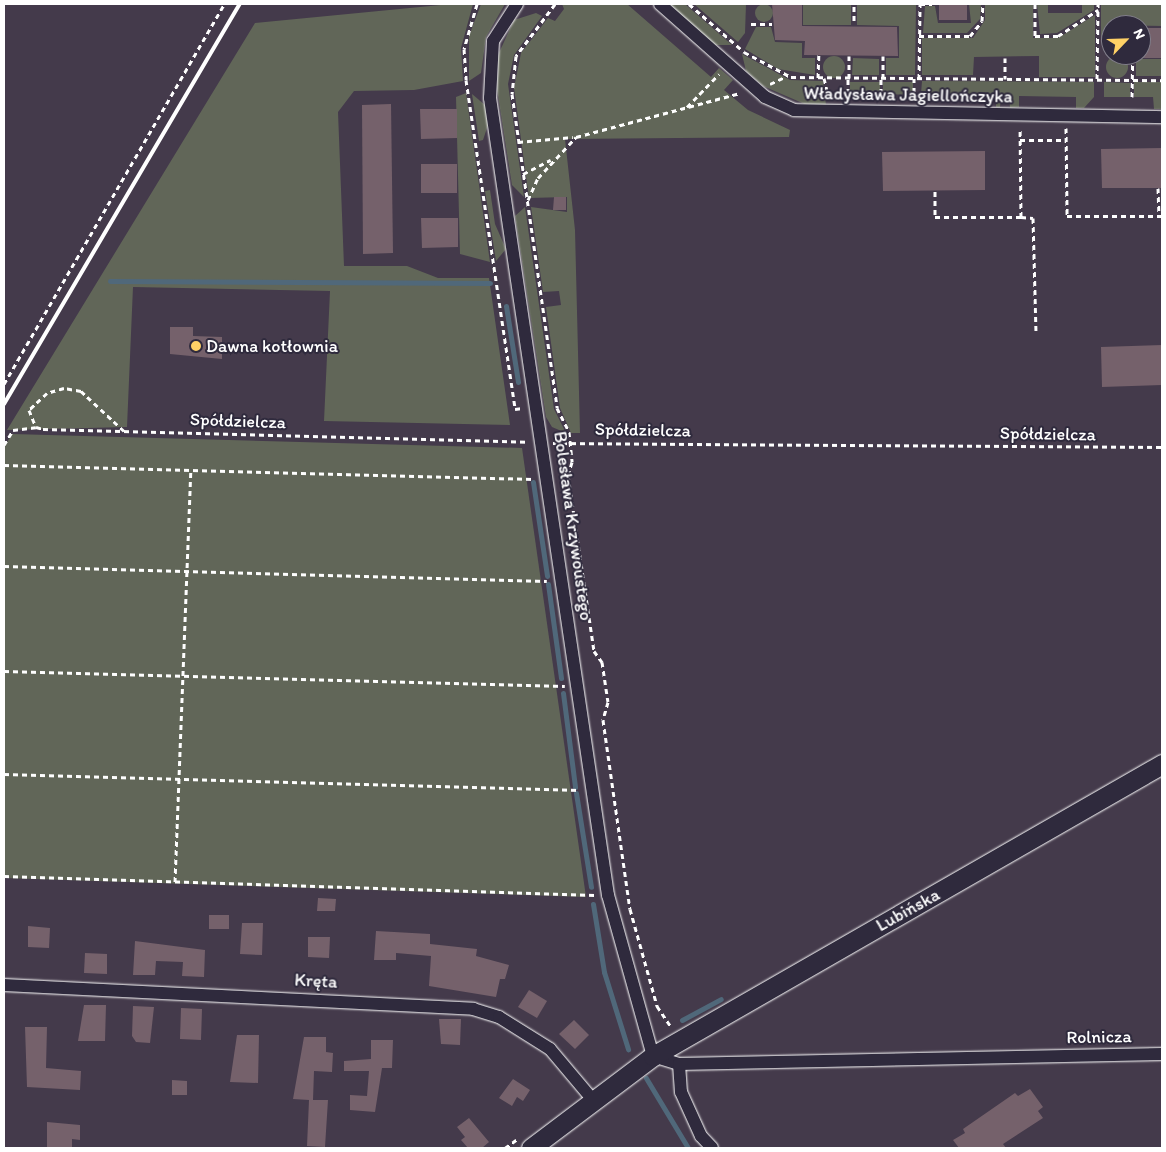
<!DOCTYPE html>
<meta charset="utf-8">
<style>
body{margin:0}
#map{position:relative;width:1166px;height:1152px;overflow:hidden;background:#443a4b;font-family:Itim,sans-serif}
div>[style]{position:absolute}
.green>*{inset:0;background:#616658}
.round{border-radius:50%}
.stream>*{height:5px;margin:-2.5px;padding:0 2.5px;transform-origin:2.5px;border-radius:2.5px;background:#50687a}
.building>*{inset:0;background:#75616b}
.path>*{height:3px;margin-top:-1.5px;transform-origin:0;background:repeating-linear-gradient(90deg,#fff 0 5px,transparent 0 9px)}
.roads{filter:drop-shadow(0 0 1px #fff) drop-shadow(0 0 1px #fff)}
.street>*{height:12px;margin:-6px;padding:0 6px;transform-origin:6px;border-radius:6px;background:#2f2a3d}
.secondary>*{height:19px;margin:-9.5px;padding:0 9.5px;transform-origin:9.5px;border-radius:9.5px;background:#2f2a3d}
.rail>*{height:4px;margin:-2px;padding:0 2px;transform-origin:2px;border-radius:2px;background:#fff}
.dots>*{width:14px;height:14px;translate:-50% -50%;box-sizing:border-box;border:2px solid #2f2a3d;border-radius:50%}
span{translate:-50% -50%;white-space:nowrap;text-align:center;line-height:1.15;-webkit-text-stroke:4px #2f2a3d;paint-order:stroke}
.street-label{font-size:18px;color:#fff}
.poi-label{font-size:18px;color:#fff}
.left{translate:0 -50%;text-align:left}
.frame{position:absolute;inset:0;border:5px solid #fff;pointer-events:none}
.north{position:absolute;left:1101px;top:15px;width:50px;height:50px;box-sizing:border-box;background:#2f2a3d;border:1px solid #827f8b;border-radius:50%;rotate:66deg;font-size:14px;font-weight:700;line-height:20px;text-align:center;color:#fff}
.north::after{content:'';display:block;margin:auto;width:18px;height:22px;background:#ffd166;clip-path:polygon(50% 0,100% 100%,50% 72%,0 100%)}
</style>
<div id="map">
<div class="green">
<i class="round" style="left:755px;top:4px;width:18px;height:18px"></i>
<i style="clip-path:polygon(451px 4px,473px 4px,461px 48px,463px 81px,414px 90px,354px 91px,338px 112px,344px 266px,407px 266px,438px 278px,489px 278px,510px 425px,324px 421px,330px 291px,133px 287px,127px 427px,7px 430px,255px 23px)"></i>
<i style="clip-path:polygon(481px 4px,505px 4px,486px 37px,481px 73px,469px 81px,469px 36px)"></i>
<i style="clip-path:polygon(562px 4px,627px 4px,711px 77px,719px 68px,733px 80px,724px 90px,748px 110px,790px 130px,789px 137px,565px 139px,575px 230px,580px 433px,571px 433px,560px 408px,546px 307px,561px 305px,559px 291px,543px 292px,531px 207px,567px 212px,567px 197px,529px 198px,514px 88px,521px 53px,548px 18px,555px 21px,564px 9px)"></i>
<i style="clip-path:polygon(667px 4px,685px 4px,732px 45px,714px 45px)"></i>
<i style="clip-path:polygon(694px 4px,746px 4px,745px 33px,738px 42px)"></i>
<i style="clip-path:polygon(803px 4px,851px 4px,851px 25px,803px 25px)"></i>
<i style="clip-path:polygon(857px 4px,916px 4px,915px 75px,886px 75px,886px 58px,899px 58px,899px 26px,857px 25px)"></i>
<i style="clip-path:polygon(969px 4px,981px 4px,980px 19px,967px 33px,923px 33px,925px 6px,935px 6px,938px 23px,971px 23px)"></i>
<i style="clip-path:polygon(985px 4px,1033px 4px,1033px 38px,1058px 38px,1095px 15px,1095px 77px,1039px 77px,1039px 56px,974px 57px,973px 75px,922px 75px,922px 38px,973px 38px,985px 20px)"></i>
<i style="clip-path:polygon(1037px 4px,1048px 4px,1048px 13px,1082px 13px,1082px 4px,1094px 4px,1094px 10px,1057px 33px,1040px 34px)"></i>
<i style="clip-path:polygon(1101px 4px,1162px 4px,1162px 26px,1111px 25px,1111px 40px,1101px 40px)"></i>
<i style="clip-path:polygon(536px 13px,542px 16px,514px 55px,508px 84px,524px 197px,512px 185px,497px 89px,498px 55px,514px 20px)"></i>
<i style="clip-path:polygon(756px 27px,771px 27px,775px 42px,802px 43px,802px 58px,815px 58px,815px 75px,778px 69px,745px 49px)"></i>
<i style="clip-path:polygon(742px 54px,790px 80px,823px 81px,826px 105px,807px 105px,763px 86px,746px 71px)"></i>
<i class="round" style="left:1106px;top:56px;width:22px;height:22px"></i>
<i class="round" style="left:823px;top:56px;width:22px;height:22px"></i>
<i style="clip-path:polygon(853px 58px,879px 59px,879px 75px,852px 75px)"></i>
<i style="clip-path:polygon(1136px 59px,1162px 59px,1162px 76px,1136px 76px)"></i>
<i style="clip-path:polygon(922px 81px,1094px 82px,1094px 97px,1084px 108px,1076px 108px,1076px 97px,1019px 96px,1019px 107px,1010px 108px,1009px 95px,1001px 95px,1000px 107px,996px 107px,996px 95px,921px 94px)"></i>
<i style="clip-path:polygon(850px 82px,880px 82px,880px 94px,850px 94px)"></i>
<i style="clip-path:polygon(883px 82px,913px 82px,913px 95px,883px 94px)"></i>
<i style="clip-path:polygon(1104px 82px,1130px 83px,1130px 97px,1104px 97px)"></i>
<i style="clip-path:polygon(1134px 82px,1162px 82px,1162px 109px,1154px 109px,1153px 97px,1134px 97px)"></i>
<i style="clip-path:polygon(466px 93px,490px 262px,460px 254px,456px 97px)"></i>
<i style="clip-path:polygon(472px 94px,485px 105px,488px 125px,483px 140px,479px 141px)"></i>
<i style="clip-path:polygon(490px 190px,495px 224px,506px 249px,496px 261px,485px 191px)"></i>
<i style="clip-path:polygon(525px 207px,554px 409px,566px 433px,552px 427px,546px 417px,515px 216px)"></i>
<i style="clip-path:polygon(12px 434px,522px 448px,586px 897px,4px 878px,4px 447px)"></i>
</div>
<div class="stream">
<i style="left:110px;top:281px;width:380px;rotate:0.3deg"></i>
<i style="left:506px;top:306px;width:77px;rotate:81deg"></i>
<i style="left:533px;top:482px;width:95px;rotate:81.5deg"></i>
<i style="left:548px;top:584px;width:95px;rotate:82.1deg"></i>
<i style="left:563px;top:693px;width:95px;rotate:82.7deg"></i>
<i style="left:576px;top:793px;width:95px;rotate:80.9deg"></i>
<i style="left:593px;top:904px;width:69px;rotate:80.8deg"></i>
<i style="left:604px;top:972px;width:81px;rotate:72.7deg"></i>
<i style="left:682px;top:1020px;width:44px;rotate:-28.3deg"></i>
<i style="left:646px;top:1078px;width:82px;rotate:59deg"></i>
</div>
<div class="building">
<i style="clip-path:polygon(772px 4px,802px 4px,802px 26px,897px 27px,898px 56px,804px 55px,805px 41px,775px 40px)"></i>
<i style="clip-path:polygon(939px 4px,967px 5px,967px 20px,939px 20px)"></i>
<i style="clip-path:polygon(1141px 28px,1162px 28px,1161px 58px,1141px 58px)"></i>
<i style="clip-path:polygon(391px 104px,393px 253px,363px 254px,362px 105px)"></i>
<i style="clip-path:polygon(420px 109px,457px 109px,457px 138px,421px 139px)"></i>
<i style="clip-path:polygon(1162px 148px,1162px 188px,1102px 188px,1101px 149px)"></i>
<i style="clip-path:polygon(985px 151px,985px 190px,883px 191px,882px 152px)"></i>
<i style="clip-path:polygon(421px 164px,457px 164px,457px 193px,421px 193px)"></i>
<i style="clip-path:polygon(554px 197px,566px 197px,566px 210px,553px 210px)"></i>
<i style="clip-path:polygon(421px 218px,458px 218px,458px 247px,422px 248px)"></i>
<i style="clip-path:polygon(170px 327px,193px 327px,193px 336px,222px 337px,222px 359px,170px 354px)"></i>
<i style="clip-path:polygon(1162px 345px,1162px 385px,1102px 387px,1101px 347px)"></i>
<i style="clip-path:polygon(318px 898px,336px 899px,335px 911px,317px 911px)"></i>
<i style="clip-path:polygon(209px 915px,229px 915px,229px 929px,209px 929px)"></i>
<i style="clip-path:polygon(242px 923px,263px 923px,262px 955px,240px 954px)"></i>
<i style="clip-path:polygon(28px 926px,50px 928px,49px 948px,28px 947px)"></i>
<i style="clip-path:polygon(376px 931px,430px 934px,430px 944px,477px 949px,476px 956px,509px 965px,505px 979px,500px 979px,496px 997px,429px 986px,431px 956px,396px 953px,396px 960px,374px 960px)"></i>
<i style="clip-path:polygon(308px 937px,330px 937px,329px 958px,308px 957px)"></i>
<i style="clip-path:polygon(135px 941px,205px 950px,204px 977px,182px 976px,183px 962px,156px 961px,155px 975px,133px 975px)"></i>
<i style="clip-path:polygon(85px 953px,107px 954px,107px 974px,84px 973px)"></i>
<i style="clip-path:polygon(529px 990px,547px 1001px,537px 1018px,518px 1007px)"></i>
<i style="clip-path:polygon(84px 1005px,106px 1005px,105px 1041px,78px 1041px)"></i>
<i style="clip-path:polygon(133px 1006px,154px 1007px,150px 1043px,136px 1042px,132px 1036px)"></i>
<i style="clip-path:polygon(181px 1008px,202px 1009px,201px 1040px,180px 1039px)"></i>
<i style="clip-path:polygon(439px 1019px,461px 1019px,460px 1045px,441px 1044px)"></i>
<i style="clip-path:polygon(574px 1020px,589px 1035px,575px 1049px,559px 1034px)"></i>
<i style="clip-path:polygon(25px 1027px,47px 1027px,46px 1068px,81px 1071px,80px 1090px,27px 1087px)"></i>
<i style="clip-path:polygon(237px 1035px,259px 1035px,258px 1083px,230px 1082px)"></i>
<i style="clip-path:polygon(304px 1037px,326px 1037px,326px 1052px,333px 1053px,332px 1072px,314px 1071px,313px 1100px,328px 1100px,325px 1147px,307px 1146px,309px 1100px,293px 1099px)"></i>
<i style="clip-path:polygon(371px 1040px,393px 1040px,392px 1068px,382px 1068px,375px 1112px,350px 1110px,350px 1095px,367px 1096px,369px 1071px,344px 1071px,344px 1061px,371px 1059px)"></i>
<i style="clip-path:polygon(513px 1079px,530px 1090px,523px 1101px,517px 1097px,512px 1106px,499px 1098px)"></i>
<i style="clip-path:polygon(172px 1080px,187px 1081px,187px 1095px,172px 1095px)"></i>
<i style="clip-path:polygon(1030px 1089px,1043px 1107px,1038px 1111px,1043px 1118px,1003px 1144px,1006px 1148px,959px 1148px,953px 1140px,965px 1133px,963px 1129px,1015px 1093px,1018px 1096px)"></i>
<i style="clip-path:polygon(469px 1118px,489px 1142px,482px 1148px,468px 1148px,461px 1140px,465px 1137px,457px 1127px)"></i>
<i style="clip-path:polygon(47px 1122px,80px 1125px,80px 1140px,72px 1139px,72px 1148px,47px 1148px)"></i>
</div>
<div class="path">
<i style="left:477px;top:4px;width:47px;rotate:106.1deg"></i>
<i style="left:464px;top:49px;width:31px;rotate:86deg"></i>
<i style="left:466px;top:80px;width:333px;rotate:81.5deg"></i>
<i style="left:515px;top:409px;width:8px;rotate:-7deg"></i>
<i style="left:555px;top:4px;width:65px;rotate:126.9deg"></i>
<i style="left:516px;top:56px;width:38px;rotate:96deg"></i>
<i style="left:512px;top:94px;width:317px;rotate:81.8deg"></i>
<i style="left:557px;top:408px;width:27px;rotate:63deg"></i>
<i style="left:569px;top:432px;width:30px;rotate:84deg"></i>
<i style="left:572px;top:462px;width:14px;rotate:107deg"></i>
<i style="left:568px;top:475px;width:178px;rotate:81.6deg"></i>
<i style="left:594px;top:651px;width:14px;rotate:54deg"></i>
<i style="left:602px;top:662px;width:40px;rotate:81.5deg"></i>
<i style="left:608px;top:702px;width:19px;rotate:106deg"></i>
<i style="left:603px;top:720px;width:191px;rotate:81.9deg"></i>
<i style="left:630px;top:909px;width:101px;rotate:74.4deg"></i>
<i style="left:657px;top:1006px;width:25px;rotate:56deg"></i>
<i style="left:689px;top:4px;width:73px;rotate:41.1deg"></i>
<i style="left:744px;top:52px;width:53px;rotate:28deg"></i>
<i style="left:791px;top:77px;width:371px;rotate:0.5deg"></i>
<i style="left:920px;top:4px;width:12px"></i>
<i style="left:1035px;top:4px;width:32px;rotate:90deg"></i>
<i style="left:1035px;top:36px;width:23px"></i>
<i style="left:1058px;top:36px;width:48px;rotate:-33deg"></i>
<i style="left:854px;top:21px;width:17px;rotate:-90deg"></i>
<i style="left:751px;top:24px;width:21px"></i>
<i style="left:919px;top:36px;width:51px"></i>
<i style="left:970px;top:36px;width:19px;rotate:-51deg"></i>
<i style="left:982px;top:21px;width:17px;rotate:-87deg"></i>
<i style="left:1005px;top:58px;width:21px;rotate:90deg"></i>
<i style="left:818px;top:78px;width:23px;rotate:-88deg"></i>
<i style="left:824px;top:78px;width:22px;rotate:77deg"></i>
<i style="left:849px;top:78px;width:22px;rotate:-90deg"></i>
<i style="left:883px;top:78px;width:22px;rotate:-90deg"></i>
<i style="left:914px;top:78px;width:17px;rotate:90deg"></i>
<i style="left:919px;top:79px;width:75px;rotate:-89.2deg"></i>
<i style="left:1097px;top:79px;width:75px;rotate:-89.2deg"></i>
<i style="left:770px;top:84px;width:19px;rotate:-25deg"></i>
<i style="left:848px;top:94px;width:16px;rotate:-90deg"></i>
<i style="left:881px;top:94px;width:16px;rotate:-90deg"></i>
<i style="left:1132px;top:97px;width:39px;rotate:-89deg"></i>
<i style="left:687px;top:107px;width:46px;rotate:-45.9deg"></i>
<i style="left:1066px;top:128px;width:88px;rotate:89.3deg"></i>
<i style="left:1067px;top:216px;width:95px"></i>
<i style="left:1020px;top:140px;width:46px"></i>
<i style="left:518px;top:142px;width:55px;rotate:-5.2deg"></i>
<i style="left:523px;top:174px;width:31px;rotate:-27deg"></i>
<i style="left:1158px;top:188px;width:28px;rotate:88deg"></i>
<i style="left:935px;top:191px;width:26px;rotate:90deg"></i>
<i style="left:935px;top:217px;width:86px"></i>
<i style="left:1021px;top:217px;width:89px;rotate:-90.6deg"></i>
<i style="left:528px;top:200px;width:24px;rotate:-66deg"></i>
<i style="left:538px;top:178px;width:56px;rotate:-47.2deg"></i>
<i style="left:576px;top:137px;width:170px;rotate:-15deg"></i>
<i style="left:1021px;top:217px;width:12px;rotate:5deg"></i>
<i style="left:1033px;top:218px;width:113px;rotate:88.5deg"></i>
<i style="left:4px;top:384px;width:439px;rotate:-59.9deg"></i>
<i style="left:124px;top:431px;width:59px;rotate:-137.1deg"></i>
<i style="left:81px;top:391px;width:17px;rotate:-170deg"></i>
<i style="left:64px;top:388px;width:18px;rotate:164deg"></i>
<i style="left:47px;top:393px;width:25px;rotate:137deg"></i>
<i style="left:29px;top:410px;width:18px;rotate:68deg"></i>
<i style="left:36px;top:427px;width:7px;rotate:16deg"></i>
<i style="left:43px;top:429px;width:484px;rotate:1.5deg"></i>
<i style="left:553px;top:443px;width:609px;rotate:0.38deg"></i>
<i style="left:4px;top:445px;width:17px;rotate:-59deg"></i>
<i style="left:13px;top:430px;width:23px;rotate:-7deg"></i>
<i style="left:4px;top:465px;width:529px;rotate:1.52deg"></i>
<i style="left:4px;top:566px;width:543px;rotate:1.58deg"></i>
<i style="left:4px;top:671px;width:561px;rotate:1.53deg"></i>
<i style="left:4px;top:774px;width:576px;rotate:1.59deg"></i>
<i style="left:4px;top:876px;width:591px;rotate:1.84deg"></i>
<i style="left:175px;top:882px;width:413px;rotate:-87.8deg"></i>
<i style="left:505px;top:1148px;width:14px;rotate:-36deg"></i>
</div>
<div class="roads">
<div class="street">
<i style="left:517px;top:4px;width:44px;rotate:123deg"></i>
<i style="left:493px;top:41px;width:57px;rotate:93deg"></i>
<i style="left:490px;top:98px;width:806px;rotate:81.58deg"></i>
<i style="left:608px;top:895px;width:167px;rotate:74.4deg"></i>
<i style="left:653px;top:1056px;width:27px;rotate:17deg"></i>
<i style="left:679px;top:1064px;width:28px;rotate:86deg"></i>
<i style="left:681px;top:1092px;width:48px;rotate:65.6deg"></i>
<i style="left:701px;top:1136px;width:16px;rotate:47deg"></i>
<i style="left:660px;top:4px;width:140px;rotate:41.5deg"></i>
<i style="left:765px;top:97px;width:32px;rotate:24deg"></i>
<i style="left:794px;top:110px;width:368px;rotate:1.1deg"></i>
<i style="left:4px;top:985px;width:470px;rotate:2.9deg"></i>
<i style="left:473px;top:1009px;width:27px;rotate:17deg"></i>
<i style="left:499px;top:1017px;width:60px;rotate:32.1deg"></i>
<i style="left:550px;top:1049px;width:67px;rotate:49.9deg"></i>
<i style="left:679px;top:1064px;width:483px;rotate:-1.2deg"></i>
</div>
<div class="secondary">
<i style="left:531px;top:1148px;width:153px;rotate:-37deg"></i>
<i style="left:653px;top:1056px;width:587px;rotate:-29.84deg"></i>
</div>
</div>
<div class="rail">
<i style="left:4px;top:404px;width:464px;rotate:-59.5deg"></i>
</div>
<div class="dots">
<i style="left:196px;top:346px;background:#ffd166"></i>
</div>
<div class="street-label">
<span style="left:908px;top:95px;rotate:1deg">Władysława Jagiellończyka</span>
<span style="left:238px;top:421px;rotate:2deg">Spółdzielcza</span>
<span style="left:643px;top:430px;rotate:1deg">Spółdzielcza</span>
<span style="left:1048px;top:434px;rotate:1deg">Spółdzielcza</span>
<span style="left:573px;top:526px;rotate:82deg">Bolesława Krzywoustego</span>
<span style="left:908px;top:910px;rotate:-29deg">Lubińska</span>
<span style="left:316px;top:981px;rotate:3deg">Kręta</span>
<span style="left:1099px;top:1037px;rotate:-1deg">Rolnicza</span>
</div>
<div class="poi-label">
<span class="left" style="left:206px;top:346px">Dawna kotłownia</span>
</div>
<div class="frame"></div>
<div class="north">N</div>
</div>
